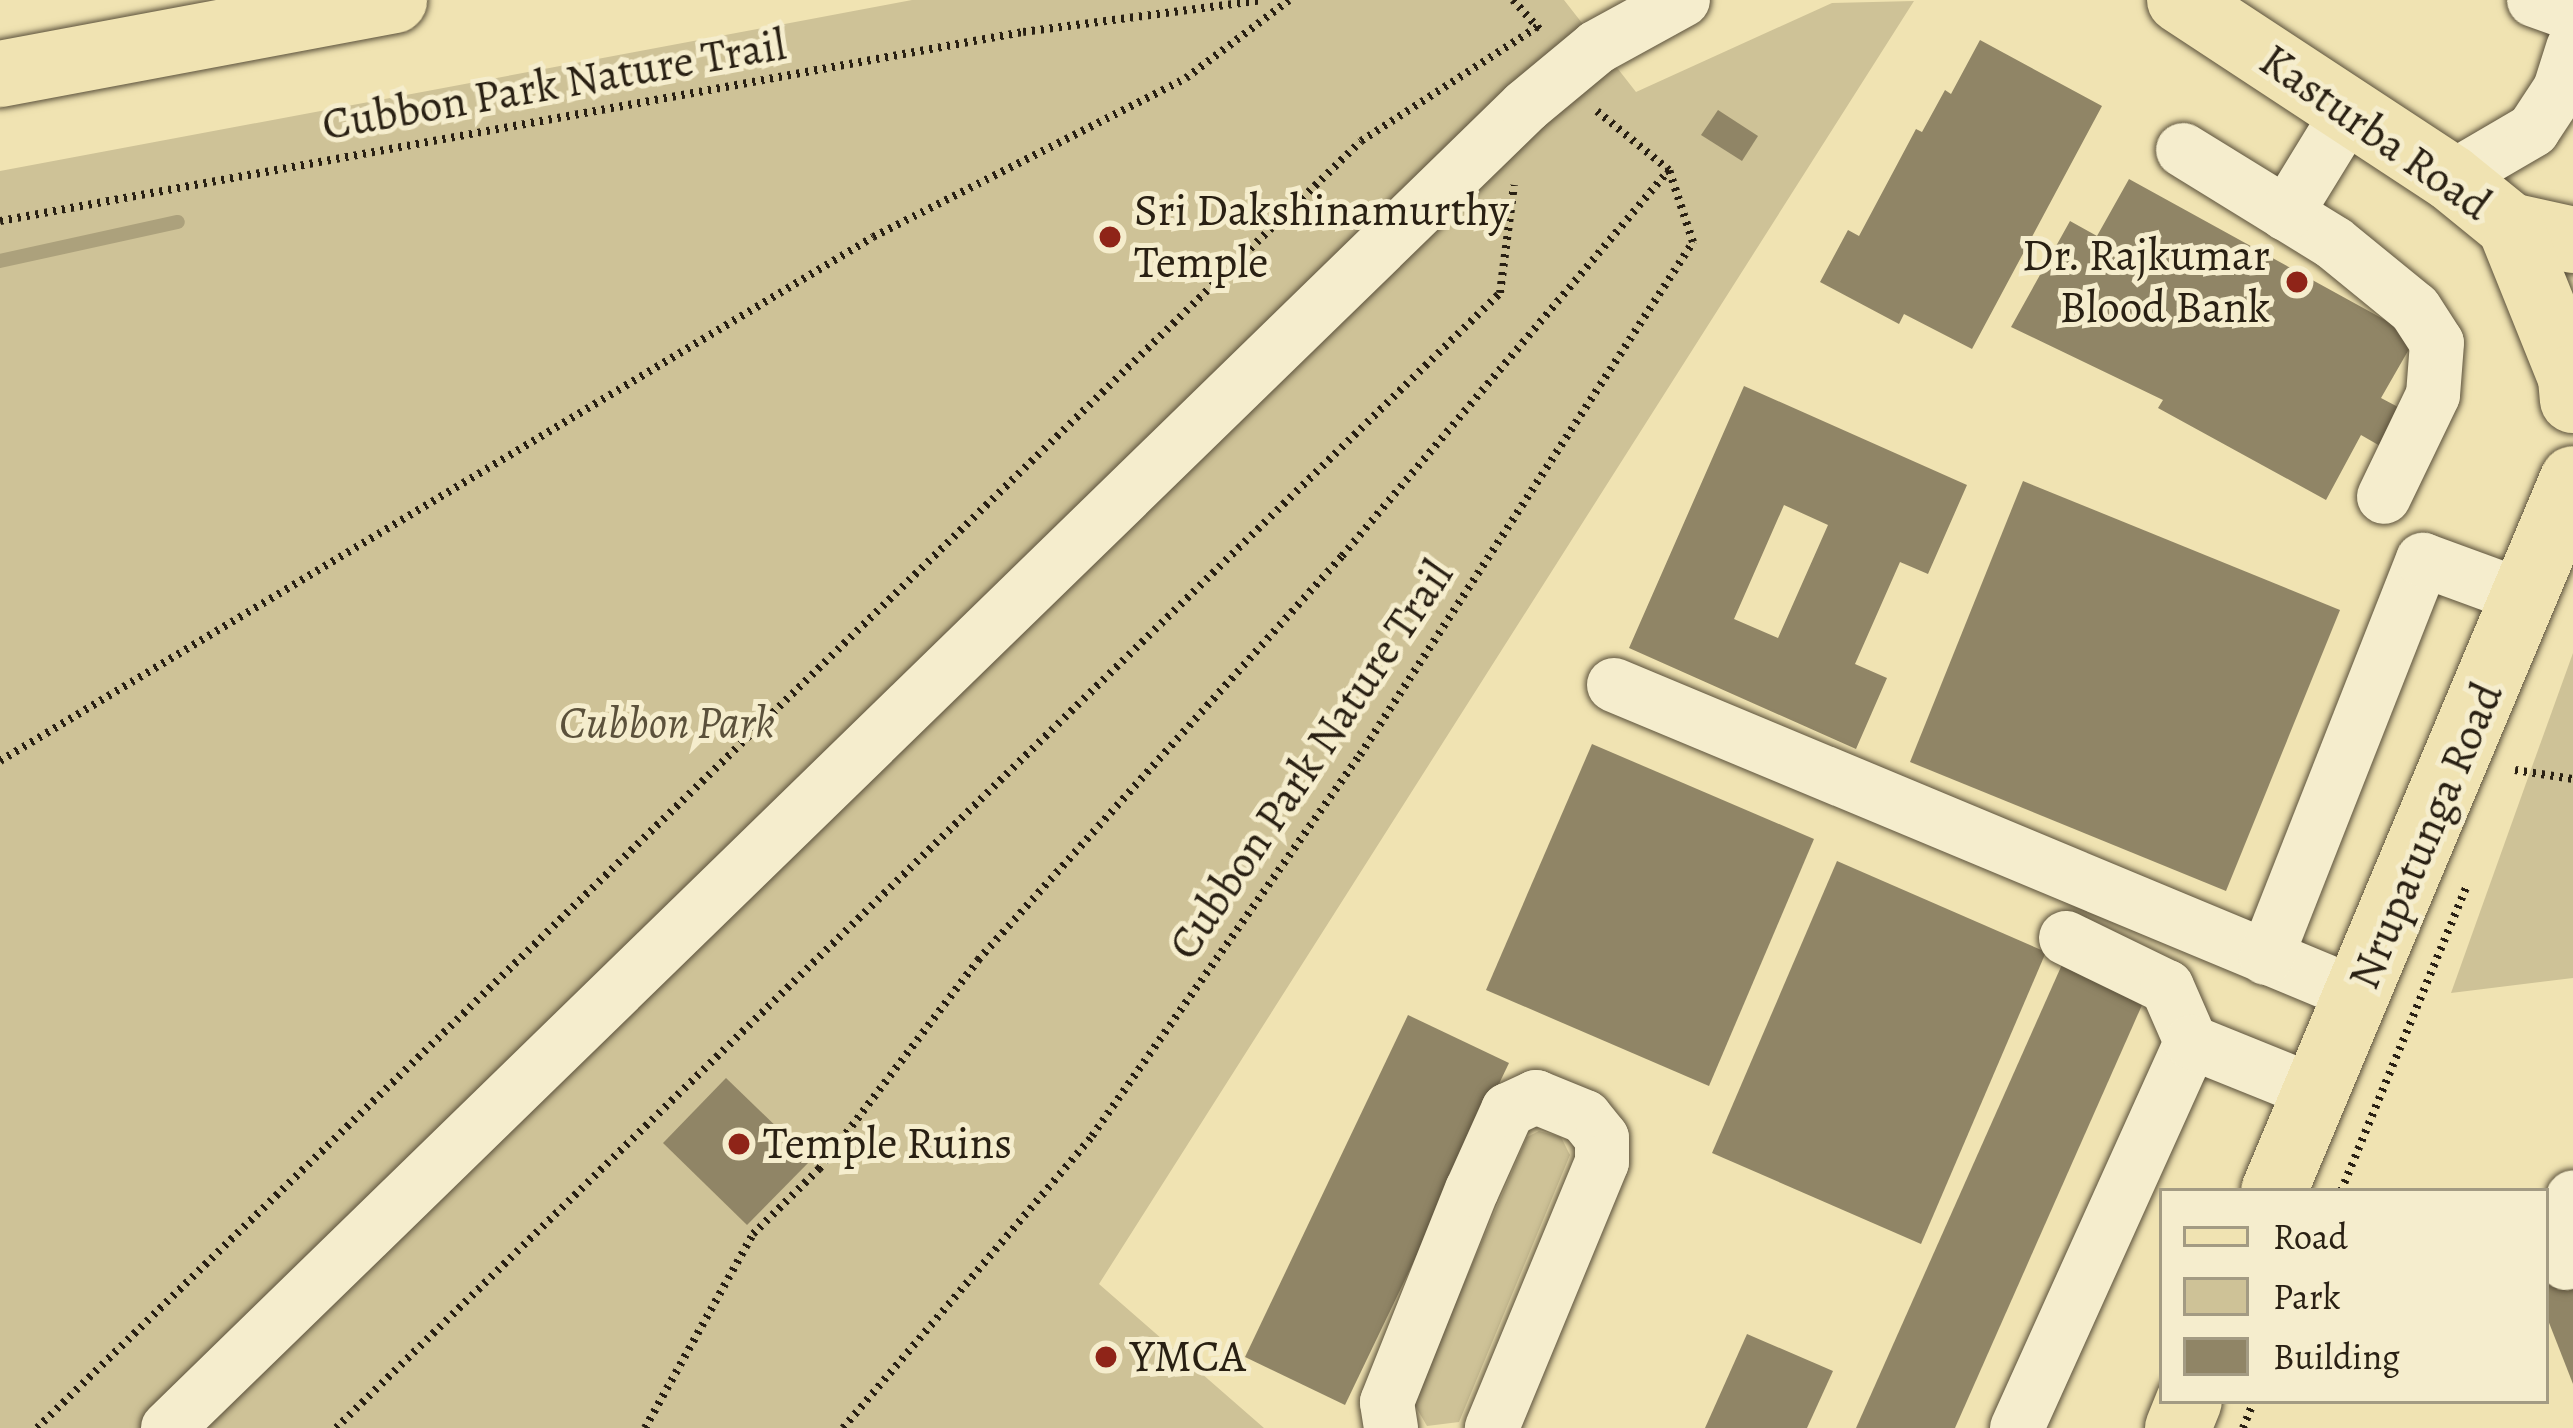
<!DOCTYPE html>
<style>
body{margin:0}
#map{position:relative;width:2573px;height:1428px;overflow:hidden;background:#f0e3b2;font-family:Alegreya,serif}
div>[style]{position:absolute}
.green>*{inset:0;background:#cec297}
.stream>*{height:14px;margin:-7px;padding:0 7px;transform-origin:7px;border-radius:7px;background:#aca17c}
.building>*{inset:0;background:#908566}
.path>*{height:8px;margin-top:-4px;transform-origin:0;background:repeating-linear-gradient(90deg,#292013 0 3px,transparent 0 9px)}
.roads{filter:drop-shadow(0 0 3px #5b513b) drop-shadow(0 0 3px #5b513b)}
.minor>*{height:54px;margin:-27px;padding:0 27px;transform-origin:27px;border-radius:27px;background:#f5edcd}
.major>*{height:66px;margin:-33px;padding:0 33px;transform-origin:33px;border-radius:33px;background:#f0e3b2}
.dots>*{width:33px;height:33px;translate:-50% -50%;box-sizing:border-box;border:6px solid #f5edcd;border-radius:50%}
span{translate:-50% -50%;white-space:nowrap;text-align:center;line-height:1.15;-webkit-text-stroke:10px #f5edcd;paint-order:stroke}
.street-label{font-size:45px;color:#292013}
.poi-label{font-size:45px;color:#292013}
.left{translate:0 -50%;text-align:left}
.right{translate:-100% -50%;text-align:right}
.park-label{font-size:45px;color:#5b513b;font-style:italic}
.legend{position:absolute;left:2159px;top:1188px;width:390px;height:216px;box-sizing:border-box;background:#f5edcd;border:3px solid #a39b83;margin:0;padding:15px 21px;list-style:none;font-size:36px;color:#292013}
.legend li{display:flex;align-items:center;gap:24px;height:60px}
.legend b{width:60px;border:3px solid #a39b83}
</style>
<div id="map">
<div class="green">
<i style="clip-path:polygon(912px 0,1564px 0,1636px 92px,1832px 3px,1914px 1px,1099px 1284px,1264px 1428px,0 1428px,0 171px)"></i>
<i style="clip-path:polygon(2573px 653px,2573px 978px,2451px 993px,2529px 775px)"></i>
<i style="clip-path:polygon(1539px 1131px,1561px 1137px,1570px 1155px,1459px 1422px,1427px 1426px,1413px 1402px,1527px 1137px)"></i>
</div>
<div class="stream">
<i style="left:0;top:261px;width:182px;rotate:-12.4deg"></i>
</div>
<div class="building">
<i style="clip-path:polygon(1980px 40px,2102px 106px,1972px 349px,1904px 314px,1899px 324px,1820px 282px,1848px 230px,1859px 236px,1916px 129px,1922px 132px,1945px 90px,1951px 94px)"></i>
<i style="clip-path:polygon(1718px 110px,1758px 136px,1742px 161px,1701px 135px)"></i>
<i style="clip-path:polygon(2129px 179px,2416px 337px,2381px 398px,2415px 416px,2394px 454px,2361px 435px,2326px 500px,2158px 408px,2163px 400px,2011px 327px,2070px 221px,2097px 236px)"></i>
<i style="clip-path:polygon(evenodd,1744px 386px,1967px 485px,1928px 574px,1900px 562px,1855px 664px,1887px 678px,1856px 749px,1629px 648px,1744px 386px,1784px 505px,1828px 525px,1778px 638px,1734px 619px,1784px 505px)"></i>
<i style="clip-path:polygon(2023px 481px,2340px 610px,2226px 891px,1910px 762px)"></i>
<i style="clip-path:polygon(1592px 744px,1814px 839px,1709px 1086px,1486px 990px)"></i>
<i style="clip-path:polygon(1837px 861px,2046px 952px,1921px 1244px,1712px 1153px)"></i>
<i style="clip-path:polygon(2064px 960px,2146px 996px,1955px 1428px,1856px 1428px)"></i>
<i style="clip-path:polygon(1408px 1015px,1509px 1063px,1345px 1405px,1245px 1357px)"></i>
<i style="clip-path:polygon(726px 1078px,811px 1160px,747px 1225px,663px 1143px)"></i>
<i style="clip-path:polygon(2573px 1270px,2573px 1384px,2546px 1315px,2546px 1280px)"></i>
<i style="clip-path:polygon(1747px 1334px,1833px 1371px,1807px 1428px,1705px 1428px)"></i>
</div>
<div class="path">
<i style="left:1513px;top:0;width:40px;rotate:48deg"></i>
<i style="left:0;top:221px;width:1040px;rotate:-10.47deg"></i>
<i style="left:1023px;top:32px;width:242px;rotate:-7.6deg"></i>
<i style="left:0;top:761px;width:1018px;rotate:-30.97deg"></i>
<i style="left:873px;top:237px;width:351px;rotate:-26.9deg"></i>
<i style="left:1186px;top:78px;width:129px;rotate:-37.1deg"></i>
<i style="left:2515px;top:770px;width:59px;rotate:8.8deg"></i>
<i style="left:2341px;top:1191px;width:329px;rotate:-67.6deg"></i>
<i style="left:37px;top:1428px;width:1846px;rotate:-44.19deg"></i>
<i style="left:1361px;top:141px;width:210px;rotate:-32.9deg"></i>
<i style="left:336px;top:1428px;width:1626px;rotate:-44.28deg"></i>
<i style="left:1500px;top:293px;width:109px;rotate:-82.6deg"></i>
<i style="left:645px;top:1428px;width:222px;rotate:-60.9deg"></i>
<i style="left:753px;top:1234px;width:93px;rotate:-44.6deg"></i>
<i style="left:819px;top:1169px;width:263px;rotate:-52.7deg"></i>
<i style="left:978px;top:960px;width:544px;rotate:-47.98deg"></i>
<i style="left:1342px;top:556px;width:506px;rotate:-49.73deg"></i>
<i style="left:843px;top:1428px;width:384px;rotate:-49.5deg"></i>
<i style="left:1092px;top:1136px;width:466px;rotate:-54.9deg"></i>
<i style="left:1360px;top:755px;width:612px;rotate:-57.01deg"></i>
<i style="left:1693px;top:242px;width:76px;rotate:-108.4deg"></i>
<i style="left:1669px;top:170px;width:93px;rotate:-140.7deg"></i>
<i style="left:2243px;top:1428px;width:29px;rotate:-68deg"></i>
</div>
<div class="roads">
<div class="minor">
<i style="left:2534px;top:0;width:41px;rotate:19.7deg"></i>
<i style="left:2183px;top:150px;width:177px;rotate:31.6deg"></i>
<i style="left:2334px;top:243px;width:104px;rotate:39.2deg"></i>
<i style="left:2415px;top:309px;width:40px;rotate:57.1deg"></i>
<i style="left:2437px;top:343px;width:52px;rotate:94.4deg"></i>
<i style="left:2433px;top:395px;width:113px;rotate:115.7deg"></i>
<i style="left:2451px;top:178px;width:95px;rotate:-30.3deg"></i>
<i style="left:2533px;top:130px;width:49px;rotate:-56.6deg"></i>
<i style="left:2560px;top:89px;width:43px;rotate:-72.4deg"></i>
<i style="left:2286px;top:214px;width:121px;rotate:-58.5deg"></i>
<i style="left:1614px;top:685px;width:806px;rotate:22.62deg"></i>
<i style="left:2066px;top:938px;width:112px;rotate:25.9deg"></i>
<i style="left:2167px;top:987px;width:60px;rotate:66.4deg"></i>
<i style="left:2266px;top:958px;width:428px;rotate:-68.5deg"></i>
<i style="left:2423px;top:560px;width:111px;rotate:20.1deg"></i>
<i style="left:2566px;top:1263px;width:66px;rotate:-83.9deg"></i>
<i style="left:168px;top:1428px;width:1895px;rotate:-44.23deg"></i>
<i style="left:1526px;top:106px;width:92px;rotate:-39.7deg"></i>
<i style="left:1597px;top:47px;width:98px;rotate:-28.7deg"></i>
<i style="left:1391px;top:1428px;width:26px;rotate:-99deg"></i>
<i style="left:1387px;top:1402px;width:228px;rotate:-68.2deg"></i>
<i style="left:1472px;top:1190px;width:88px;rotate:-65.8deg"></i>
<i style="left:1508px;top:1110px;width:31px;rotate:-25deg"></i>
<i style="left:1536px;top:1097px;width:53px;rotate:22.2deg"></i>
<i style="left:1585px;top:1117px;width:27px;rotate:51deg"></i>
<i style="left:1602px;top:1138px;width:24px;rotate:90deg"></i>
<i style="left:1602px;top:1162px;width:288px;rotate:112.5deg"></i>
<i style="left:2017px;top:1428px;width:423px;rotate:-65.7deg"></i>
<i style="left:2191px;top:1042px;width:134px;rotate:22deg"></i>
</div>
<div class="major">
<i style="left:2180px;top:0;width:324px;rotate:33.3deg"></i>
<i style="left:2451px;top:178px;width:76px;rotate:39.1deg"></i>
<i style="left:2510px;top:226px;width:65px;rotate:12.5deg"></i>
<i style="left:0;top:74px;width:401px;rotate:-10.6deg"></i>
<i style="left:2510px;top:226px;width:164px;rotate:68.1deg"></i>
<i style="left:2571px;top:378px;width:22px;rotate:85deg"></i>
<i style="left:2274px;top:1191px;width:772px;rotate:-67.22deg"></i>
<i style="left:2178px;top:1428px;width:29px;rotate:-68deg"></i>
</div>
</div>
<div class="dots">
<i style="left:1110px;top:237px;background:#8f2418"></i>
<i style="left:2297px;top:282px;background:#8f2418"></i>
<i style="left:739px;top:1144px;background:#8f2418"></i>
<i style="left:1106px;top:1357px;background:#8f2418"></i>
</div>
<div class="street-label">
<span style="left:554px;top:85px;rotate:-10deg">Cubbon Park Nature Trail</span>
<span style="left:2375px;top:133px;rotate:35deg">Kasturba Road</span>
<span style="left:1311px;top:760px;rotate:-56deg">Cubbon Park Nature Trail</span>
<span style="left:2426px;top:836px;rotate:-67deg">Nrupatunga Road</span>
</div>
<div class="poi-label">
<span class="left" style="left:1134px;top:237px">Sri Dakshinamurthy<br>Temple</span>
<span class="right" style="left:2270px;top:282px">Dr. Rajkumar<br>Blood Bank</span>
<span class="left" style="left:763px;top:1144px">Temple Ruins</span>
<span class="left" style="left:1130px;top:1357px">YMCA</span>
</div>
<div class="park-label">
<span style="left:667px;top:723px">Cubbon Park</span>
</div>
<ul class="legend">
<li><b style="height:15px;background:#f0e3b2"></b>Road</li>
<li><b style="height:33px;background:#cec297"></b>Park</li>
<li><b style="height:33px;background:#908566"></b>Building</li>
</ul>
</div>
